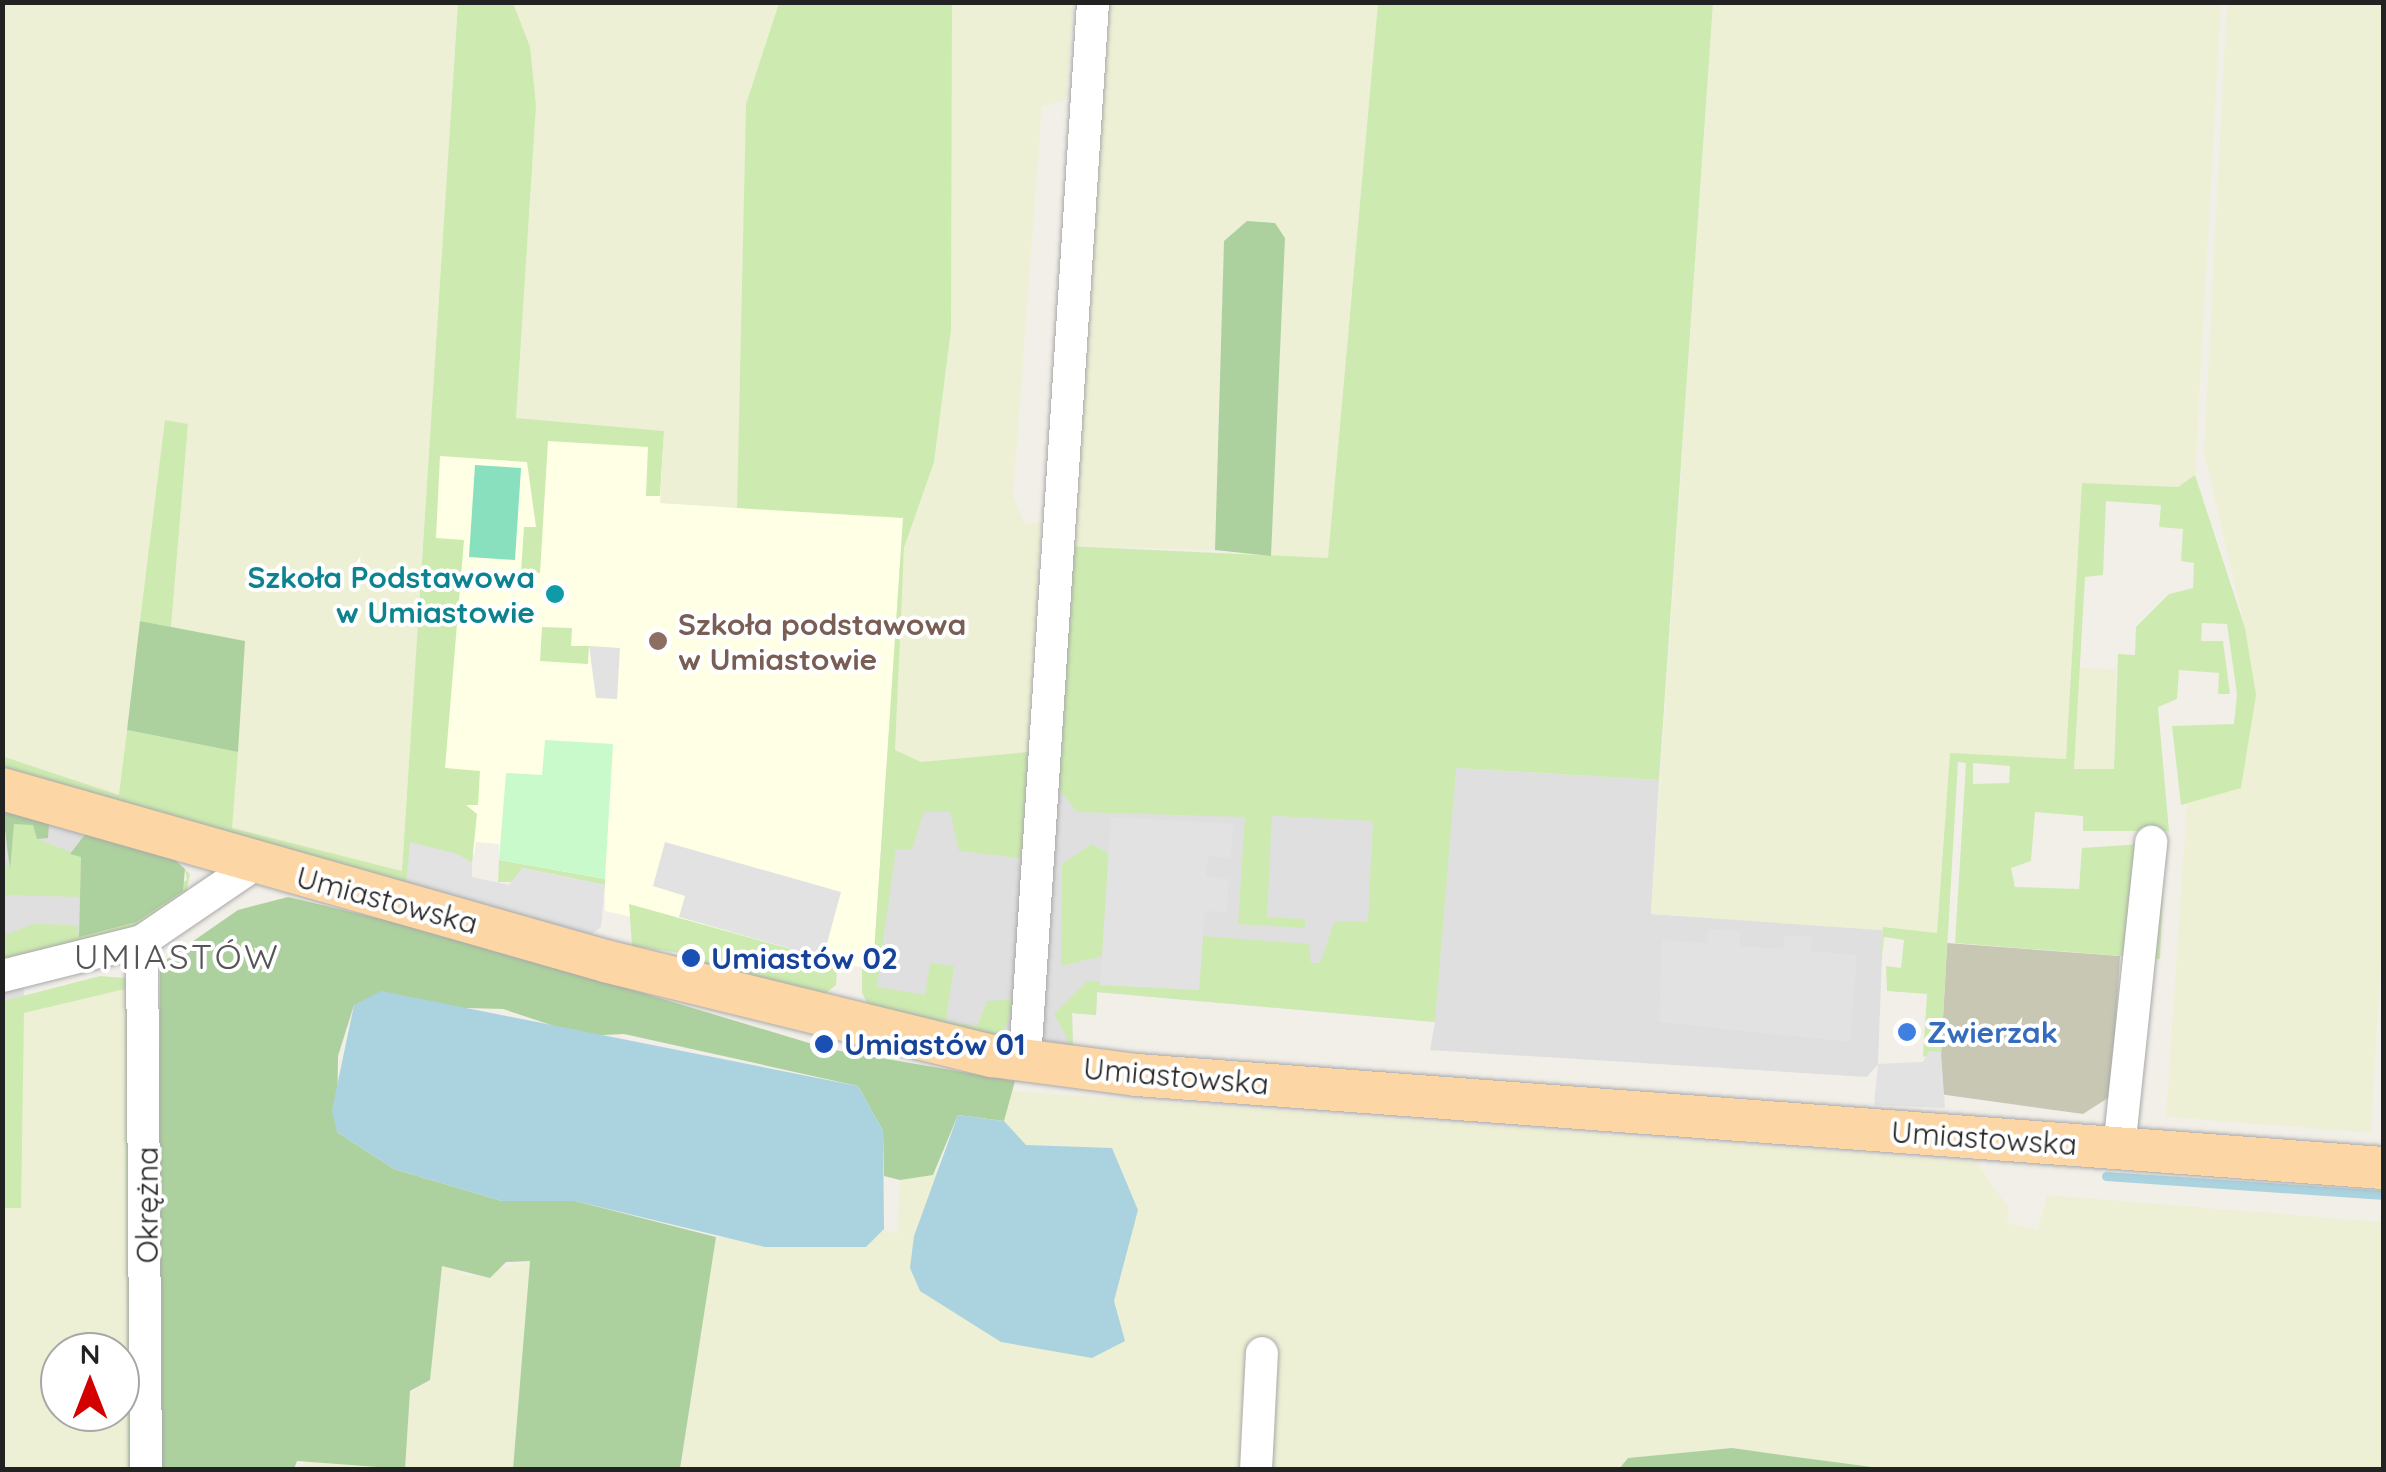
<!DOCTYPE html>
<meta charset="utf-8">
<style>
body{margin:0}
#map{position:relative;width:2386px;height:1472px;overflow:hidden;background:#f2efe9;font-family:Quicksand,sans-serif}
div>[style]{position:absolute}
.residential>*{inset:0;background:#e0dfdf}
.education>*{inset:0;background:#ffffe5}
.construction>*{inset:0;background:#c7c7b4}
.farmland>*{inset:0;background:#eef0d5}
.grass>*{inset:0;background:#cdebb0}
.forest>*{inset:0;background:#add19e}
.park>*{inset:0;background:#c8facc}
.pitch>*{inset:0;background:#88e0be}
.parking>*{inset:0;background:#e2e2e2}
.water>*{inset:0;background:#aad3df}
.stream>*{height:9px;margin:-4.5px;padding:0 4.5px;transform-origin:4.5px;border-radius:4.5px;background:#aad3df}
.roads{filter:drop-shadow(0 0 2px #a9a9a9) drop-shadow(0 0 2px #a9a9a9)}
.minor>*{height:32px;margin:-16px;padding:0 16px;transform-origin:16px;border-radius:16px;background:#fff}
.major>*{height:42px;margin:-21px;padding:0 21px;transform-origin:21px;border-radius:21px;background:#fcd6a4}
.dots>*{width:28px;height:28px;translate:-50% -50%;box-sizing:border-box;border:5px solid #fff;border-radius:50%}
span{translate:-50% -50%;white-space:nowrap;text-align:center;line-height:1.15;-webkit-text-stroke:8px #fff;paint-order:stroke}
.culture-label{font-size:30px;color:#0d838f;font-weight:700}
.right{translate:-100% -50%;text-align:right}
.education-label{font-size:30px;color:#785e54;font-weight:700}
.left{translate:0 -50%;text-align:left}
.street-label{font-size:30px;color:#222}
.transit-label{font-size:30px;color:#164399;font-weight:700}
.shop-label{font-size:30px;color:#366cbe;font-weight:700}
.quarter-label{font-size:35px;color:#555;letter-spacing:2.5px}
.frame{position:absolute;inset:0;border:5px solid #222;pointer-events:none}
.north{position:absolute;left:40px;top:1332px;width:100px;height:100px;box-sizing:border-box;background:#fff;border:2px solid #a7a7a7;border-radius:50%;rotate:0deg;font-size:28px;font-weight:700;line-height:40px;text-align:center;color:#222}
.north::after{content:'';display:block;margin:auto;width:35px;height:45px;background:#d40000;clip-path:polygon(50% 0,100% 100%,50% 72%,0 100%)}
</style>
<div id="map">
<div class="residential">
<i style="clip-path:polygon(886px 766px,1456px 768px,1659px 780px,1651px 914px,1883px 927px,1878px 1064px,1867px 1077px,1430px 1050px,1435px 1022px,1097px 992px,1096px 1015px,1072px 1013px,1073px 1050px,978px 1036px,862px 993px,862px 969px,873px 969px)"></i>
<i style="clip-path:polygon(2px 789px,83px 816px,79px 957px,24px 971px,21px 1208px,2px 1208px)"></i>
</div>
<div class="education">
<i style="clip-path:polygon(435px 421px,664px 431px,661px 503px,903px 517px,873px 970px,605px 911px,604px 879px,499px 860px,499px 844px,476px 842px,474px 855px,408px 837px)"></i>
</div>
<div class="construction">
<i style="clip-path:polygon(1947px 943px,2120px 956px,2111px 1096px,2083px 1114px,1939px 1094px)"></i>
</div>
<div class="farmland">
<i style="clip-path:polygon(2px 3px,458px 3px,402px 871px,231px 828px,245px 642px,171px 627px,188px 424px,165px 421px,120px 795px,3px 756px)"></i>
<i style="clip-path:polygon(513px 3px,779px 3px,746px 104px,737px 508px,660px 503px,664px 431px,516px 418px,536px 106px)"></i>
<i style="clip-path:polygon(952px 3px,1073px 3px,1066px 100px,1042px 106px,1013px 496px,1025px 524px,1041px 521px,1028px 752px,921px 762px,895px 751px,894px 730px,904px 548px,934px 462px,951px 331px)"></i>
<i style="clip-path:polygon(1103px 3px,1378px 3px,1328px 558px,1271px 556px,1285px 238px,1224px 241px,1215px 550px,1066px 546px)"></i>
<i style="clip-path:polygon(1713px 3px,2221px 3px,2195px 475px,2179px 487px,2082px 483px,2066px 760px,1950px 754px,1937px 934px,1651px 914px)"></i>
<i style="clip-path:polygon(2227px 3px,2383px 3px,2384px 902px,2371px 1133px,2166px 1117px,2187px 801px,2241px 787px,2245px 628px,2204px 452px)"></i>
<i style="clip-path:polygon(2080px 668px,2116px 669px,2114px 770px,2074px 769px)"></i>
<i style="clip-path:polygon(evenodd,126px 989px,128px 1469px,3px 1470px,2px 1208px,21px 1208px,23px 1013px,126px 989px,60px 1352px,120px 1352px,120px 1412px,60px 1412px,60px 1352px)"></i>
<i style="clip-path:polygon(1012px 1091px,1976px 1162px,2009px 1208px,2007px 1223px,2038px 1230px,2047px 1195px,2383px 1222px,2383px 1469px,1887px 1470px,1732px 1448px,1628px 1458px,1619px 1470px,680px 1470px,716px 1237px,866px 1247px,884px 1229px,897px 1234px,900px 1180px,933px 1174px,1004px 1121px)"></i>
<i style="clip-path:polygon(531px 1261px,513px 1469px,294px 1470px,430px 1380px,442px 1265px,468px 1276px)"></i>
</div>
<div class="grass">
<i style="clip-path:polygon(458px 3px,513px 3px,530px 47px,536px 106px,516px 418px,664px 431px,660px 496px,646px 496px,648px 447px,548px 441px,540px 573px,521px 572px,524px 527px,536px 527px,527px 462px,440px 456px,436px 538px,464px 540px,445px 768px,480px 771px,478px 805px,466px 805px,477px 814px,472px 863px,456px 859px,406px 885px,3px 772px,2px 756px,119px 795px,127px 730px,238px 752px,232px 828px,402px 871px)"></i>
<i style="clip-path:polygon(779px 3px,952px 3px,951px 330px,934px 462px,904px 548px,895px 750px,921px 762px,1028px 752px,1026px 859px,959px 851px,950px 812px,924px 812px,912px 850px,896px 849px,877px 987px,925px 995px,930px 963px,954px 966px,946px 1021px,977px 1026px,987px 1001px,1016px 999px,1002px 1037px,869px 1006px,862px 993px,862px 969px,873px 969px,903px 518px,737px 508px,746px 104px)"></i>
<i style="clip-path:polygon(1378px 3px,1713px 3px,1659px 780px,1456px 768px,1435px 1022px,1097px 992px,1096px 1015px,1072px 1013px,1073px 1050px,1054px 1014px,1087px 981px,1198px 990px,1203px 936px,1309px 944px,1311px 963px,1320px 963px,1335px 921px,1368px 922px,1373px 821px,1272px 816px,1267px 917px,1306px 919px,1305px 928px,1238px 924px,1245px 817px,1077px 812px,1059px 789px,1066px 546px,1328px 558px)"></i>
<i style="clip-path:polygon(165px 420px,188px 424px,171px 627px,140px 621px)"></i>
<i style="clip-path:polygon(evenodd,2195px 475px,2245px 628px,2256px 695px,2241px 788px,2181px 805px,2172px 726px,2234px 724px,2237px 694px,2227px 624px,2202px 623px,2201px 641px,2223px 641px,2230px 694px,2218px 694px,2219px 673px,2179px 670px,2177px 699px,2158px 707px,2169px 831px,2083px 831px,2083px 816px,2035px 812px,2031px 861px,2011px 868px,2015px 887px,2079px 889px,2082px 848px,2141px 844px,2164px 862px,2160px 959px,1955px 943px,1966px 763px,1958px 762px,1941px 1052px,1923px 1057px,1927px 994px,1887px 991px,1886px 966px,1901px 968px,1904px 940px,1884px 937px,1881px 966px,1883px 927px,1937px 933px,1950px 753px,2066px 759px,2082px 483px,2178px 487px,2195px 475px,2106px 501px,2161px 505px,2159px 527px,2183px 529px,2181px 561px,2194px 563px,2193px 588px,2169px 594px,2136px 627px,2135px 655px,2118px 654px,2114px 769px,2074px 769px,2085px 577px,2103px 575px,2106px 501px,2195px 475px,1973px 763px,2010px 766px,2009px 783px,1973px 784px,1973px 763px)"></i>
<i style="clip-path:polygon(542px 627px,572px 628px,571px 646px,589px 646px,588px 664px,540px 661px)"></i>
<i style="clip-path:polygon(14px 823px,33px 824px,37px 839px,81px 856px,80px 897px,4px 895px,5px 935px,33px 924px,77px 925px,79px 936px,187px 880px,185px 869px,190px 874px,186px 895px,131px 928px,3px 961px,2px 853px,10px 869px)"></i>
<i style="clip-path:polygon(1092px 844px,1111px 855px,1103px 956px,1061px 966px,1062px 864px)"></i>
<i style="clip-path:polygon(499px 860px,605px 879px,605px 885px,523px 868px,520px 882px,498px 882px)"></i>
<i style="clip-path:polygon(629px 904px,823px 958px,838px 952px,836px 985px,822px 996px,700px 964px,702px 956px,632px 946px)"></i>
<i style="clip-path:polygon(100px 976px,125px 978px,137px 990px,140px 1469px,128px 1469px,125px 989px,24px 1013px,21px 1208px,3px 1208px,3px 1001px)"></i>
</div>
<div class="forest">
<i style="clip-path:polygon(1247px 221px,1275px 223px,1285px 238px,1271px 556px,1215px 550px,1224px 241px)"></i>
<i style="clip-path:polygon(140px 621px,245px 641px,238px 752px,127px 730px)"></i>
<i style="clip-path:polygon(2px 806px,49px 823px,48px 838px,37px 839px,33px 825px,14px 824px,10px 870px)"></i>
<i style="clip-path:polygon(86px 833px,175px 860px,185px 869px,183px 891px,136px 922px,79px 937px,81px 857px,70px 854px)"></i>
<i style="clip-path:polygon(288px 897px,453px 936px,829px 1049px,1015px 1081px,1004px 1121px,958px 1115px,933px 1175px,900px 1180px,884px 1176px,883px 1131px,858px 1086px,624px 1034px,584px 1036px,503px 1009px,354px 1005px,338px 1056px,337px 1132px,394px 1169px,502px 1201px,575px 1201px,716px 1237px,680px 1469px,513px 1469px,530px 1261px,506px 1262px,490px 1278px,442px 1266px,430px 1380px,410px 1391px,405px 1469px,297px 1461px,294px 1469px,156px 1470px,160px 964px,238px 910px)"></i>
<i style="clip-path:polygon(1732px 1448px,1781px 1455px,1887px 1469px,1619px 1469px,1628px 1458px)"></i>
</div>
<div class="park">
<i style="clip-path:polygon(545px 740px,613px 744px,605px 879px,499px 860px,506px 773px,542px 775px)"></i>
</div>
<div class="pitch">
<i style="clip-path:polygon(475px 465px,521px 468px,515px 560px,469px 557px)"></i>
</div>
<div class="parking">
<i style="clip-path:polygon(589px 646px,620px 648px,617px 699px,596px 698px)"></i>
<i style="clip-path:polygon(1111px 817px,1233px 824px,1231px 858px,1208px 856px,1206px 876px,1229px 879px,1227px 912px,1205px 911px,1199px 990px,1100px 985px)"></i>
<i style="clip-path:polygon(410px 842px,458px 854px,472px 863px,472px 877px,509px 885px,522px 868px,605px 885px,601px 927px,589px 936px,406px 885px)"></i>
<i style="clip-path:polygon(665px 842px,841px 892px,823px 958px,679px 917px,685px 896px,653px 886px)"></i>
<i style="clip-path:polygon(1708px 929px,1740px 931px,1740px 946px,1783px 949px,1785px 935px,1812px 937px,1811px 951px,1857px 955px,1850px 1042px,1659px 1022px,1662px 940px,1707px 943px)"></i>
<i style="clip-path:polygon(1929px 1051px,1941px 1052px,1945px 1108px,1874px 1105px,1878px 1064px,1923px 1062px)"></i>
</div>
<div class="water">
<i style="clip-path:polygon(381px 991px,858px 1086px,883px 1131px,884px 1229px,866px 1247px,765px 1247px,575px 1201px,502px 1201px,394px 1169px,337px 1132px,332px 1110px,354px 1005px)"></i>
<i style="clip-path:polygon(958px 1115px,1004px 1121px,1026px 1145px,1112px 1148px,1138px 1210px,1114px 1301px,1125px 1341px,1092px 1358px,1001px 1342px,920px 1291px,910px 1268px,914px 1236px)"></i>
</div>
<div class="stream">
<i style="left:2106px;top:1176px;width:279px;rotate:3.9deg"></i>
</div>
<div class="roads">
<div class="minor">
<i style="left:142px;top:941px;width:529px;rotate:89.57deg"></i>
<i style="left:2px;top:976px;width:144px;rotate:-14deg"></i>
<i style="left:142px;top:941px;width:135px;rotate:-34.2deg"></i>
<i style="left:1025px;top:1060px;width:1060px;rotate:-86.32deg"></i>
<i style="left:2119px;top:1149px;width:309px;rotate:-84deg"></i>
<i style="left:1256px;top:1470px;width:117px;rotate:-87.1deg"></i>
</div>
<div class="major">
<i style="left:2px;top:789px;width:631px;rotate:15.91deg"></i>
<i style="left:609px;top:962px;width:394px;rotate:13.8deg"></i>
<i style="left:992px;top:1056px;width:146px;rotate:7.5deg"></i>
<i style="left:1137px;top:1075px;width:1250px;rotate:4.27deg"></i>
</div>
</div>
<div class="dots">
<i style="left:555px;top:594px;background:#0f9aa8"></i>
<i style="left:658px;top:641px;background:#8d6e63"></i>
<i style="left:691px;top:958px;background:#1a4fb4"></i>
<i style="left:1907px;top:1032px;background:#3f7fe0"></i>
<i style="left:824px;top:1044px;background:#1a4fb4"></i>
</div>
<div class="culture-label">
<span class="right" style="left:535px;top:594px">Szkoła Podstawowa<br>w Umiastowie</span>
</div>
<div class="education-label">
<span class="left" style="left:678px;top:641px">Szkoła podstawowa<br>w Umiastowie</span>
</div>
<div class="street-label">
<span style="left:387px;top:900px;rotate:15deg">Umiastowska</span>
<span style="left:1176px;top:1076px;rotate:5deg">Umiastowska</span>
<span style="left:1984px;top:1138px;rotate:4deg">Umiastowska</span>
<span style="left:147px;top:1205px;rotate:-90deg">Okrężna</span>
</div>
<div class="transit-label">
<span class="left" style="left:711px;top:958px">Umiastów 02</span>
<span class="left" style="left:844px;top:1044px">Umiastów 01</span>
</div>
<div class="shop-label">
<span class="left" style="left:1927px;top:1032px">Zwierzak</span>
</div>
<div class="quarter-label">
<span style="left:177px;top:956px">UMIASTÓW</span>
</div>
<div class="frame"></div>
<div class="north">N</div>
</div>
